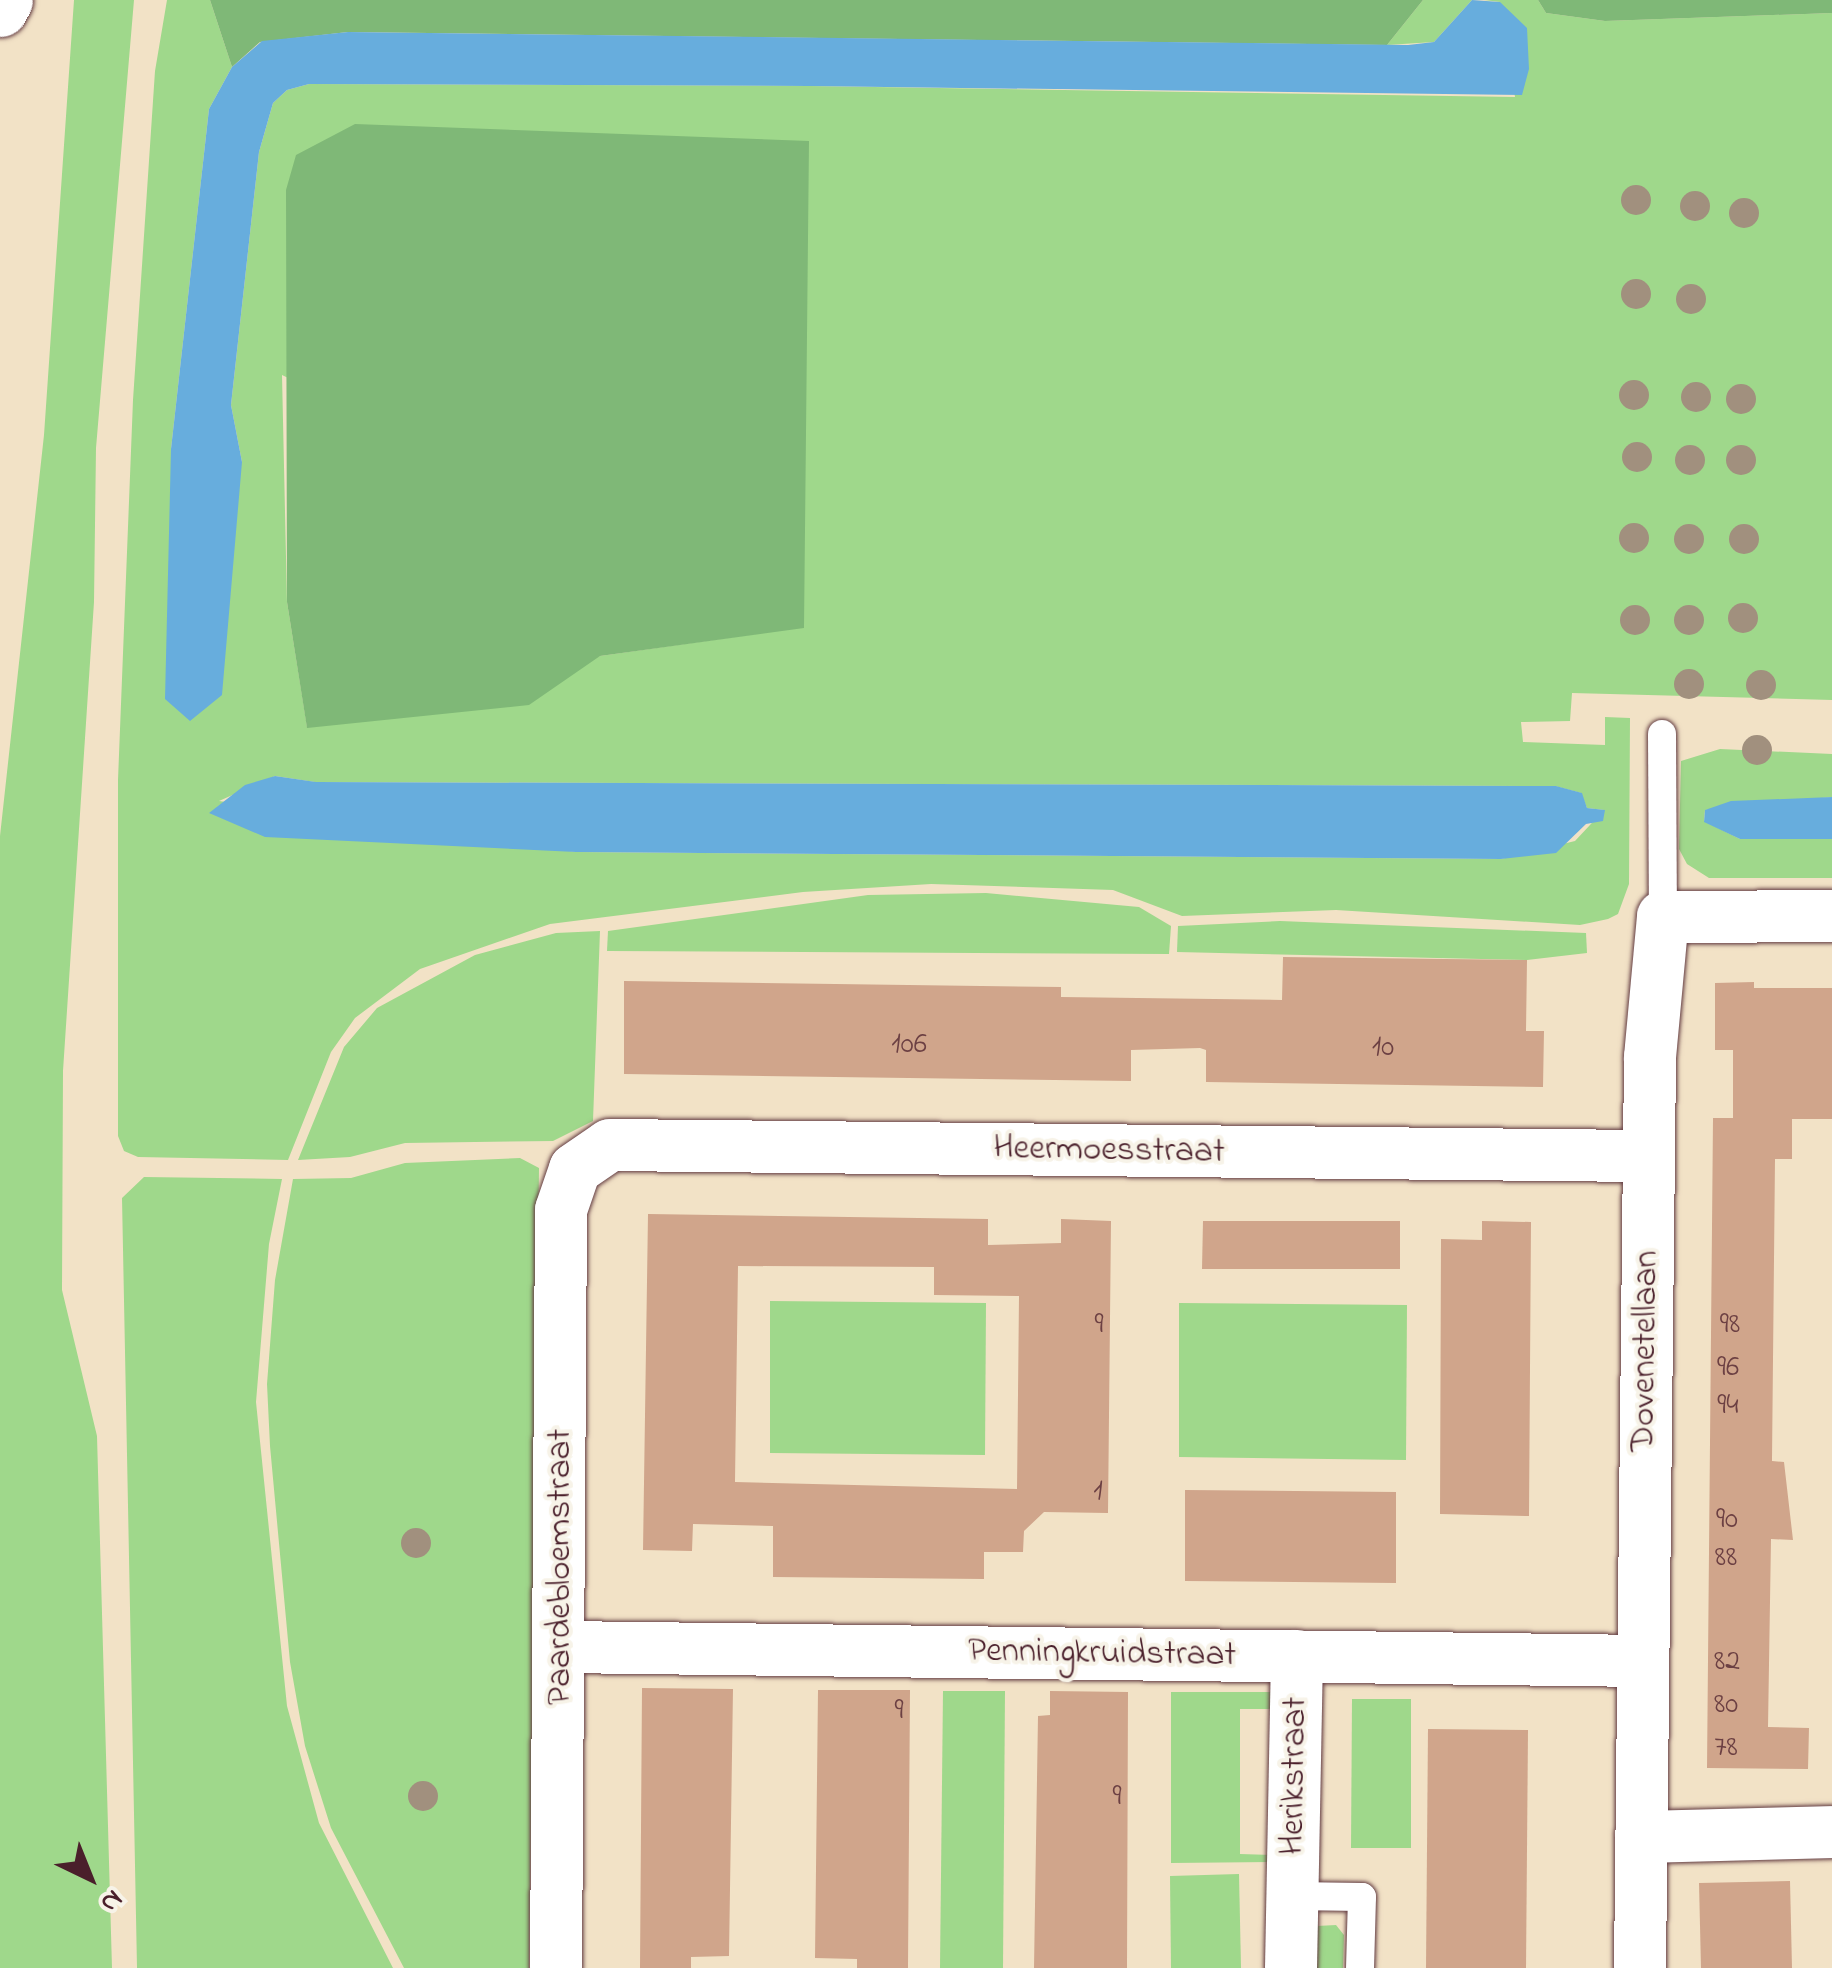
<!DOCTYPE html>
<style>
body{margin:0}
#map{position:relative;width:1832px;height:1968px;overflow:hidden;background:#f2e2c6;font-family:"Indie Flower",sans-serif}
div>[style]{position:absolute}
.green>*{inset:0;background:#9fd88b}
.forest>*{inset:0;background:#7fb877}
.water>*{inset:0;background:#67addd}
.building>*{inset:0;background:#d0a58b}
.roads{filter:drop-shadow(0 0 2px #633c42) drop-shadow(0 0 2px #633c42)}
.lane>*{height:28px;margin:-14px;padding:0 14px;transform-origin:14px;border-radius:14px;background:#fff}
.street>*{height:52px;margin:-26px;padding:0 26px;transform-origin:26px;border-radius:26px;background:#fff}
.primary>*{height:55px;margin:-27.5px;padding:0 27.5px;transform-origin:27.5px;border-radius:27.5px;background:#fff}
.trees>*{width:30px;height:30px;margin:-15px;border-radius:50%;background:#a1907e}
span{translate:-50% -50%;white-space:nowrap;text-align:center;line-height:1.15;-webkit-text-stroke:8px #f7f3e8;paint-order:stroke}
.number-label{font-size:30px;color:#6c4043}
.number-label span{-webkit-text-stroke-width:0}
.street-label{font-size:35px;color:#4a1f2b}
.north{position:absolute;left:40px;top:1828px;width:100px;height:100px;-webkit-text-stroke:8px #f7f3e8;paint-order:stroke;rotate:137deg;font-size:28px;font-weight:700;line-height:40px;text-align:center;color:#4a1f2b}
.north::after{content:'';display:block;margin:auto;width:35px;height:45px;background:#4a1f2b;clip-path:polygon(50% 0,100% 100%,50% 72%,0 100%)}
</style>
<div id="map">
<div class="green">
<i style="clip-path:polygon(74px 0,134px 0,96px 448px,94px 602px,63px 1071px,62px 1290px,97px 1436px,112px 1968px,0 1968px,0 836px,44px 435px)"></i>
<i style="clip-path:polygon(evenodd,167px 0,210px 0,232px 67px,209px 109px,171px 449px,242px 462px,231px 405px,259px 152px,273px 103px,287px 90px,309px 84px,810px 86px,1515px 97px,1500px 2px,1484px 0,1538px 0,1546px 13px,1605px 21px,1832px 13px,1832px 700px,1572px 693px,1570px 721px,1521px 722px,1523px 742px,1605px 745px,1605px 717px,1630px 718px,1629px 884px,1618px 914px,1608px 919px,1580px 925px,1336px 910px,1182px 916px,1113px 890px,931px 884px,803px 892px,550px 924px,420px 969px,355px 1018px,331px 1052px,288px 1160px,138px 1157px,124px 1151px,118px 1136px,118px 780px,133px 400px,155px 71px,167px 0,282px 375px,804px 627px,600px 656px,307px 727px,287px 602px,282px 375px,167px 0,275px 776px,315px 782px,1555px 786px,1581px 793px,1587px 808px,1604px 810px,1575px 841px,1501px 859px,576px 852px,219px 801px,275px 776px)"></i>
<i style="clip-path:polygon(1423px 0,1472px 0,1434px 42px,1387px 45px)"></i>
<i style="clip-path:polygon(1720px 749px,1832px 754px,1832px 797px,1705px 810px,1704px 821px,1740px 839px,1832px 839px,1832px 878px,1709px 878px,1687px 864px,1679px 849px,1681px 761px)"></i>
<i style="clip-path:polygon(986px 893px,1139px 907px,1171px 926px,1169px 954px,607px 951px,608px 931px,868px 895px)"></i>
<i style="clip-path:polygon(1280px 921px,1586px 933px,1587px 953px,1527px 960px,1177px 952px,1178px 926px)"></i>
<i style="clip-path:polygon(600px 931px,593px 1121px,553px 1141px,405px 1143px,350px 1157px,298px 1160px,344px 1047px,377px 1008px,475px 955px,556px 933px)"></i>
<i style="clip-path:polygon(520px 1158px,539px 1168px,529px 1968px,404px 1968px,331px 1828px,305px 1746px,290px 1662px,270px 1446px,267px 1384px,275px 1280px,293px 1179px,351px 1178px,405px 1163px)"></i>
<i style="clip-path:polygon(144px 1177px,282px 1179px,269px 1244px,256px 1402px,287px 1706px,319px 1823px,393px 1968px,137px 1968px,122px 1198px)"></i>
<i style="clip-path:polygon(770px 1301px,986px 1303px,985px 1455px,770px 1453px)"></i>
<i style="clip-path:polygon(1179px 1303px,1407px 1305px,1406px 1460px,1179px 1457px)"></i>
<i style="clip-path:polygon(943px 1691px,1005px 1691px,1003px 1968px,940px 1968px)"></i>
<i style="clip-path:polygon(1171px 1692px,1274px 1692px,1274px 1709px,1240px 1709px,1240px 1854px,1272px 1855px,1272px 1862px,1171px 1863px)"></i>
<i style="clip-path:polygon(1352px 1699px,1411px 1699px,1411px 1848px,1351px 1848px)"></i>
<i style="clip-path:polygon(1239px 1874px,1241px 1968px,1171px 1968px,1170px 1876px)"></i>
<i style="clip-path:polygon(1336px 1925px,1344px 1935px,1343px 1968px,1311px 1968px,1317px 1926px)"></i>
</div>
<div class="forest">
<i style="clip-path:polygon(210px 0,1423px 0,1387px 45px,348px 32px,260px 42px,232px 67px)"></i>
<i style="clip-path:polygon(1538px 0,1832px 0,1832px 13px,1605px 21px,1546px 13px)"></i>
<i style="clip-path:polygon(355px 124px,809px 141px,804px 628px,600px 656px,529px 705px,307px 728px,287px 602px,286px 190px,296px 155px)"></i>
</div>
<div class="water">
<i style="clip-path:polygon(1472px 0,1500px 2px,1527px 28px,1529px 69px,1522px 95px,810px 86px,309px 84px,287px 90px,273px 103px,259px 152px,231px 405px,242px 462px,222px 695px,190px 721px,165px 699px,171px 449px,209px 109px,232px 67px,262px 41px,348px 32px,1408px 45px,1434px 42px)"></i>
<i style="clip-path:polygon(275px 776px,316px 782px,1556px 786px,1582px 793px,1587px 808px,1605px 810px,1603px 821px,1586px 824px,1556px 853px,1501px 859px,576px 852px,265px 837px,209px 813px,245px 785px)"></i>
<i style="clip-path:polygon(1832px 797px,1832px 839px,1740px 839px,1704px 822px,1705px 810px,1731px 801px)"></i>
</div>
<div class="building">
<i style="clip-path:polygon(1283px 957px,1527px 960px,1526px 1031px,1544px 1031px,1543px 1087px,1206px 1082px,1206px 1050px,1200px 1048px,1131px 1050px,1131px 1081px,624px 1074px,624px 981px,1061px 987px,1061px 997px,1282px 1000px)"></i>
<i style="clip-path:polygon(1754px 982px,1754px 988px,1832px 988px,1832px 1119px,1792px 1119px,1792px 1159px,1775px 1159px,1772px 1461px,1784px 1462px,1793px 1540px,1771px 1539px,1768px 1727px,1809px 1728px,1808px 1769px,1707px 1768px,1713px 1118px,1733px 1118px,1733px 1050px,1715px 1050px,1715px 983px)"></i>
<i style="clip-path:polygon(evenodd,648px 1214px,988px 1219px,988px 1245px,1061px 1243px,1061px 1219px,1111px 1221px,1108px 1513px,1044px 1512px,1024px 1531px,1023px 1552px,984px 1552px,984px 1579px,773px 1577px,773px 1526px,693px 1524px,692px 1551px,643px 1550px,648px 1214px,738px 1266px,934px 1267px,934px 1295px,1019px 1296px,1017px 1489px,735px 1482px,738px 1266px)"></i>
<i style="clip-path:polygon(1203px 1221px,1400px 1221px,1400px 1269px,1202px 1269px)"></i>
<i style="clip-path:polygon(1482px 1221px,1531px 1222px,1529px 1516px,1440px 1514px,1441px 1239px,1482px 1240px)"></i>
<i style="clip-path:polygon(1185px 1490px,1396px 1492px,1396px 1583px,1185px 1581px)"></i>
<i style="clip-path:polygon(642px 1688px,733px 1689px,729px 1956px,691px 1957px,691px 1968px,640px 1968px)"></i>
<i style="clip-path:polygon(818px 1690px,910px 1690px,908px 1968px,857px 1968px,857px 1959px,815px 1958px)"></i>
<i style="clip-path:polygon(1050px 1691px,1128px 1692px,1127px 1968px,1034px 1968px,1038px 1716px,1050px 1715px)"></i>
<i style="clip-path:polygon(1428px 1729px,1528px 1730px,1526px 1968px,1426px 1968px)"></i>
<i style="clip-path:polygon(1790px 1881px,1792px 1968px,1701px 1968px,1699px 1883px)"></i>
</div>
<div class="roads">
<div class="lane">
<i style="left:1662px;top:734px;width:183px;rotate:89.7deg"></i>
<i style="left:1292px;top:1896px;width:70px;rotate:0.8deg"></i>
<i style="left:1362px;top:1897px;width:71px;rotate:91.6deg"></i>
</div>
<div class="street">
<i style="left:562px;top:1647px;width:1080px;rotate:0.74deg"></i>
<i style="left:1641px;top:1837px;width:191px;rotate:-1.5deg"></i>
<i style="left:556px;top:1968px;width:758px;rotate:-89.62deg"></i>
<i style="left:561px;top:1210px;width:43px;rotate:-71.1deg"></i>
<i style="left:575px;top:1169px;width:42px;rotate:-34.4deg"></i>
<i style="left:610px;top:1145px;width:1039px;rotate:0.61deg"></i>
<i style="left:1291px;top:1968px;width:312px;rotate:-88.9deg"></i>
<i style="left:1640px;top:1968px;width:911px;rotate:-89.37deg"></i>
<i style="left:1650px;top:1057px;width:141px;rotate:-84.7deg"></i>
<i style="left:1663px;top:917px;width:169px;rotate:-0.3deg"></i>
</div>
<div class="primary">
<i style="left:0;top:9px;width:10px;rotate:-61deg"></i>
</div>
</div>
<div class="trees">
<i style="left:1636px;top:200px"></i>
<i style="left:1695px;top:206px"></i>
<i style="left:1744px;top:213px"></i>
<i style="left:1636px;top:294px"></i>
<i style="left:1691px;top:299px"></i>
<i style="left:1634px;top:395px"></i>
<i style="left:1696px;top:397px"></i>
<i style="left:1741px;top:399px"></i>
<i style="left:1637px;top:457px"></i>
<i style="left:1690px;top:460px"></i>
<i style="left:1741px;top:460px"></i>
<i style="left:1634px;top:538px"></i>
<i style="left:1689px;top:539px"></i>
<i style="left:1744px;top:539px"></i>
<i style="left:1743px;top:618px"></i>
<i style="left:1635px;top:620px"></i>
<i style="left:1689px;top:620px"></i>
<i style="left:1689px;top:684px"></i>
<i style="left:1761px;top:685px"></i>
<i style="left:1757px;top:750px"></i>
<i style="left:416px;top:1543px"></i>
<i style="left:423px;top:1796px"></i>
</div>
<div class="number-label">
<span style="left:909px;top:1045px">106</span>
<span style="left:1383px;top:1048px">10</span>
<span style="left:1099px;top:1325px">9</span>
<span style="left:1730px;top:1325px">98</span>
<span style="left:1728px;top:1368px">96</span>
<span style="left:1728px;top:1406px">94</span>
<span style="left:1098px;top:1492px">1</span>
<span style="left:1727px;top:1520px">90</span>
<span style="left:1726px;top:1558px">88</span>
<span style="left:1727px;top:1662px">82</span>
<span style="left:1726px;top:1705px">80</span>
<span style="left:899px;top:1711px">9</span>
<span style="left:1726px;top:1748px">78</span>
<span style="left:1117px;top:1797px">9</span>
</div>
<div class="street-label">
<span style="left:1109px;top:1151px;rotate:1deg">Heermoesstraat</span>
<span style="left:1646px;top:1351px;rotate:-89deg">Dovenetellaan</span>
<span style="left:561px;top:1567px;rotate:-90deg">Paardebloemstraat</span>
<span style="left:1102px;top:1654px;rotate:1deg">Penningkruidstraat</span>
<span style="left:1295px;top:1776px;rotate:-89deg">Herikstraat</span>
</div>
<div class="north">N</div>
</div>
